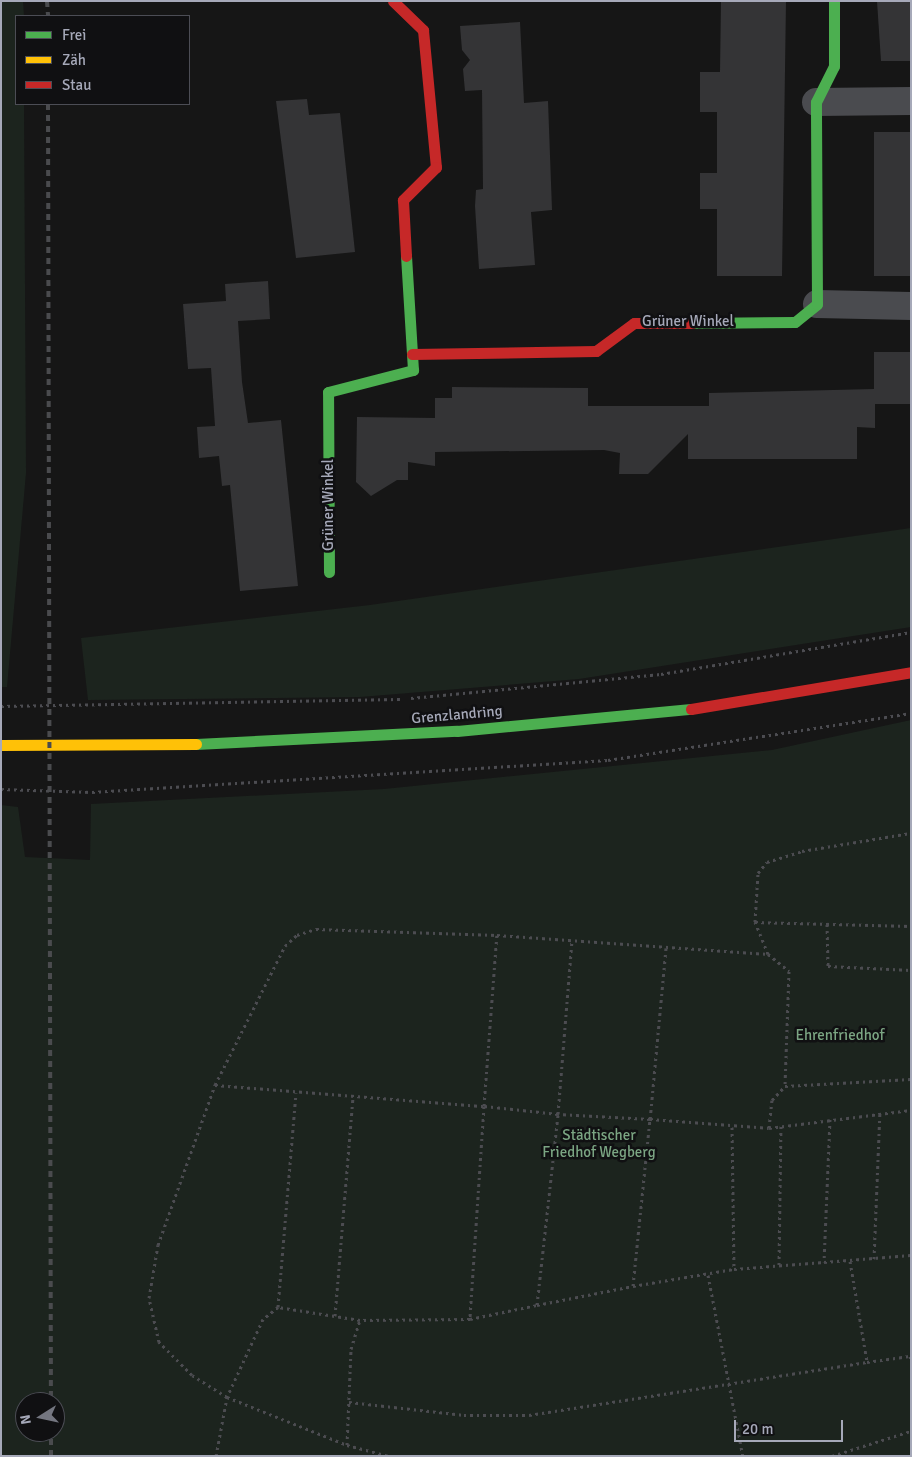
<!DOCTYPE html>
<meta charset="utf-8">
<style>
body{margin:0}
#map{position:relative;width:912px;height:1457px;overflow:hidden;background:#161616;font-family:Signika,sans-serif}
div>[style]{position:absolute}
.green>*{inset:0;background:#1c241e}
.building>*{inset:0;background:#343436}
.path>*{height:3px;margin-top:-1.5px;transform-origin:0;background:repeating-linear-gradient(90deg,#4c4c51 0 2.5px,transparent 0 6.5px)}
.street>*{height:28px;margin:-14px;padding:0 14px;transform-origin:14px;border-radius:14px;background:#4a4b4f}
.fast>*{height:11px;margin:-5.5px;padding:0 5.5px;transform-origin:5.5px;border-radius:5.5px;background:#4caf50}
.slow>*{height:11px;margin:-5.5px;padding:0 5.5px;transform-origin:5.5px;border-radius:5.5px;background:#ffc107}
.jam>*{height:11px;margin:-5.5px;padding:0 5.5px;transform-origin:5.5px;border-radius:5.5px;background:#c62828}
.rail>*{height:4px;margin-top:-2px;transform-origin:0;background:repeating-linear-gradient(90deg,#4a4b4e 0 6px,transparent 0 11px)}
span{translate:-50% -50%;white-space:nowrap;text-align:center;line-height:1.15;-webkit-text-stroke:5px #101012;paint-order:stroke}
.street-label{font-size:15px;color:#a6a9b9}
.park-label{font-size:15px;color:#7ba583}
.frame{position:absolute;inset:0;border:2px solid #a6a9b9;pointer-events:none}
.legend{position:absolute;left:15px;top:15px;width:175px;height:90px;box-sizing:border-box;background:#101012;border:1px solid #4c4d55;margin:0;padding:6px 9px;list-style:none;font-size:15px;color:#a6a9b9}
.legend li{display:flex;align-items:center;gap:10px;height:25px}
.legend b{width:25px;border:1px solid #4c4d55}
.north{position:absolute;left:15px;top:1392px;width:50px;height:50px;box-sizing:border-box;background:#101012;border:1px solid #4c4d55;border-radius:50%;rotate:260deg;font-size:14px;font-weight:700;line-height:20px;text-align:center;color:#a6a9b9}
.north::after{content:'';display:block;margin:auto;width:18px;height:22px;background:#747680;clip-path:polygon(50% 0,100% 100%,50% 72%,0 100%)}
.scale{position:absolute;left:734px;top:1420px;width:109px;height:22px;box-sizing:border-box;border:2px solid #a6a9b9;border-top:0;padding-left:6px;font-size:15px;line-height:18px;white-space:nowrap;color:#a6a9b9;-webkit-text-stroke:4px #101012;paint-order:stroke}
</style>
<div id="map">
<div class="green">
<i style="clip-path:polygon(1px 1px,23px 1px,24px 16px,16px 16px,16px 104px,24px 104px,26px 473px,7px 687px,1px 687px)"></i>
<i style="clip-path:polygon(911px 528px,911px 627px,579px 679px,360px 697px,88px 700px,81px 638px,370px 605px)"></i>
<i style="clip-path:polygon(evenodd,911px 720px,911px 1456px,1px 1456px,1px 805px,18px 807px,25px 857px,90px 860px,91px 804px,384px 789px,772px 750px,911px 720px,25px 1402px,55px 1402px,55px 1432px,25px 1432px,25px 1402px)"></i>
</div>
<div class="building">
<i style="clip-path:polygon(721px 1px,786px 1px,782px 276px,717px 276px,717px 209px,700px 209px,700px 173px,717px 173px,717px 112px,700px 112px,700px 72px,720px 72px)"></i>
<i style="clip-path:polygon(877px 1px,911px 1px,911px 61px,881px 61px)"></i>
<i style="clip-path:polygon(520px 22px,524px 103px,548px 101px,552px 210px,531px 212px,535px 265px,479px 269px,475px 206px,476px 190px,483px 189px,482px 90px,465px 91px,463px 69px,470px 60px,462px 50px,460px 26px)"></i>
<i style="clip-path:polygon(307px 99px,309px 115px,340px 113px,355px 252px,296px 258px,276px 101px)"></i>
<i style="clip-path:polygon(874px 132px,911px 132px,911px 276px,874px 276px)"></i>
<i style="clip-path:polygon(268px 281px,270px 319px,238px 321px,242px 382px,248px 423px,281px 420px,298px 586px,240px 591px,230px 485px,222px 486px,219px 456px,199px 458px,197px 427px,215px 426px,211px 368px,188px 369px,183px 304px,226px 301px,225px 284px)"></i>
<i style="clip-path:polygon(874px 352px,911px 352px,911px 404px,875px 404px,875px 428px,857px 427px,857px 459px,688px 459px,688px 434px,648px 474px,619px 474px,620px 453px,604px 450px,435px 452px,435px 466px,408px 462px,408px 480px,397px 480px,371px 496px,356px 482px,357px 417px,435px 418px,435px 398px,452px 398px,452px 387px,588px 388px,588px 406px,709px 406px,709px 393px,874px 389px)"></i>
</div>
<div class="path">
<i style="left:411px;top:698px;width:251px;rotate:-5.5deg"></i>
<i style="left:661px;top:674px;width:254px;rotate:-9.5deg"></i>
<i style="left:1px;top:706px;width:399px;rotate:-1deg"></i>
<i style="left:1px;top:789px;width:91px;rotate:1.9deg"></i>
<i style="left:92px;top:792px;width:517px;rotate:-3.55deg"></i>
<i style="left:608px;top:760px;width:307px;rotate:-8.8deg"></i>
<i style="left:755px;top:922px;width:156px;rotate:1.5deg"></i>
<i style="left:827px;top:924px;width:42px;rotate:88.6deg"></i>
<i style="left:828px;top:966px;width:83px;rotate:2.8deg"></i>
<i style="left:666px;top:948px;width:172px;rotate:95.3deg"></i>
<i style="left:650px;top:1119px;width:119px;rotate:4.3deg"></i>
<i style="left:769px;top:1128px;width:143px;rotate:-7.2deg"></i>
<i style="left:768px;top:954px;width:27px;rotate:39deg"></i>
<i style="left:789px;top:971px;width:115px;rotate:92deg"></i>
<i style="left:215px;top:1085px;width:270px;rotate:4.5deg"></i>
<i style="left:484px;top:1106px;width:213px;rotate:93.8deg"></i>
<i style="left:470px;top:1319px;width:110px;rotate:179.5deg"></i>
<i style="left:360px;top:1320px;width:83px;rotate:-171deg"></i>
<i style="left:278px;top:1307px;width:215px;rotate:-85.2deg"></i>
<i style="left:830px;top:1119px;width:143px;rotate:92.4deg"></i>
<i style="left:824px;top:1262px;width:87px;rotate:-4.6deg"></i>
<i style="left:732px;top:1127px;width:142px;rotate:89.2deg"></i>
<i style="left:734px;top:1269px;width:90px;rotate:-4.4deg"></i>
<i style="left:769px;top:1128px;width:28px;rotate:-84deg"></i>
<i style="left:772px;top:1100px;width:19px;rotate:-47deg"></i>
<i style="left:785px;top:1086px;width:126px;rotate:-3.2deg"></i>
<i style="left:874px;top:1259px;width:147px;rotate:-87.7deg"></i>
<i style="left:850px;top:1261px;width:102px;rotate:80.4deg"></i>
<i style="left:779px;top:1265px;width:139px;rotate:-89.2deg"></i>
<i style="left:708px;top:1275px;width:184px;rotate:79.1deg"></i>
<i style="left:633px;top:1286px;width:102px;rotate:-9.6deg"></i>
<i style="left:537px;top:1305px;width:98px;rotate:-11.2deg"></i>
<i style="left:633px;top:1286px;width:168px;rotate:-84.2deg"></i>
<i style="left:650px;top:1119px;width:92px;rotate:-176.9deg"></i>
<i style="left:558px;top:1114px;width:175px;rotate:-85.4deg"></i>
<i style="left:278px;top:1307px;width:19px;rotate:141deg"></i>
<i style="left:263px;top:1319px;width:86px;rotate:114.8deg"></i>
<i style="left:227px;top:1397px;width:129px;rotate:21.8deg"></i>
<i style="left:347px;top:1445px;width:96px;rotate:-87.6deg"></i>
<i style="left:351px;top:1349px;width:30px;rotate:-73deg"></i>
<i style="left:335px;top:1316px;width:220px;rotate:-85.3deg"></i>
<i style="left:470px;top:1319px;width:68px;rotate:-11.8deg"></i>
<i style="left:537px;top:1305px;width:192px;rotate:-83.7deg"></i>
<i style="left:558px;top:1114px;width:74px;rotate:-173.8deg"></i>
<i style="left:484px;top:1106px;width:171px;rotate:-85.7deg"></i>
<i style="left:349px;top:1402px;width:116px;rotate:6.4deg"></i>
<i style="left:464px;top:1415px;width:65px"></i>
<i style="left:529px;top:1415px;width:342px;rotate:-8.9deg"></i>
<i style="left:867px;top:1362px;width:43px;rotate:-7.9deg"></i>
<i style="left:910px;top:1356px;width:5px;rotate:79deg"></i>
<i style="left:347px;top:1445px;width:43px;rotate:14.7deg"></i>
<i style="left:216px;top:1456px;width:60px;rotate:-79.4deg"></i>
<i style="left:227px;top:1397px;width:41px;rotate:-147.8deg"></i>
<i style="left:192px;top:1375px;width:47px;rotate:-135deg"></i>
<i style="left:159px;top:1342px;width:45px;rotate:-102.8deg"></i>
<i style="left:149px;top:1298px;width:54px;rotate:-80.4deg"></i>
<i style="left:158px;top:1245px;width:170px;rotate:-70.4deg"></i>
<i style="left:215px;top:1085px;width:156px;rotate:-63.3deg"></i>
<i style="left:285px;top:946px;width:16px;rotate:-43deg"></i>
<i style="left:297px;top:935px;width:20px;rotate:-18deg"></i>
<i style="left:316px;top:929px;width:181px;rotate:1.9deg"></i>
<i style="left:497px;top:935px;width:272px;rotate:4deg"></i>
<i style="left:768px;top:954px;width:35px;rotate:-112deg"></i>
<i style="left:755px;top:922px;width:49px;rotate:-86.5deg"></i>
<i style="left:758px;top:873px;width:14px;rotate:-51deg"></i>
<i style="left:767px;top:862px;width:37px;rotate:-17deg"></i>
<i style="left:802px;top:851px;width:110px;rotate:-9.4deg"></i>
<i style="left:832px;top:1456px;width:83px;rotate:-17.6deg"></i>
</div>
<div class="street">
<i style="left:816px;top:102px;width:95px;rotate:-0.6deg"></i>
<i style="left:817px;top:304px;width:94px;rotate:1.2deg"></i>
</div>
<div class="fast">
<i style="left:692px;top:323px;width:103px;rotate:-0.6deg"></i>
<i style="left:795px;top:322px;width:28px;rotate:-39deg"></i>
<i style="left:817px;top:304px;width:202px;rotate:-90.3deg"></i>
<i style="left:816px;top:102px;width:40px;rotate:-63.4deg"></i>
<i style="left:834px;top:66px;width:65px;rotate:-90deg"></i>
<i style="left:329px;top:572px;width:180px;rotate:-90.3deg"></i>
<i style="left:328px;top:392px;width:88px;rotate:-14.5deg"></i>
<i style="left:413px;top:370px;width:114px;rotate:-93.5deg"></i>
<i style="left:196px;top:744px;width:261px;rotate:-2.9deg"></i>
<i style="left:457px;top:731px;width:235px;rotate:-5.4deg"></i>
</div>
<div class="slow">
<i style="left:1px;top:745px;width:195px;rotate:-0.3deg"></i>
</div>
<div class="jam">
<i style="left:393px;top:1px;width:42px;rotate:44deg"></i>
<i style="left:423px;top:30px;width:138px;rotate:84.6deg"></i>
<i style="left:436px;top:167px;width:47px;rotate:135deg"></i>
<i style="left:403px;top:200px;width:56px;rotate:86.9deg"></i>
<i style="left:412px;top:354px;width:184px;rotate:-0.9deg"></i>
<i style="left:596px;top:351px;width:47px;rotate:-36.4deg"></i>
<i style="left:634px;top:323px;width:58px"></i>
<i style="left:691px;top:709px;width:223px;rotate:-9.5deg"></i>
</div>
<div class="rail">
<i style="left:47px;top:1px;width:15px;rotate:86deg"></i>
<i style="left:48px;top:104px;width:1298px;rotate:89.87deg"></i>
<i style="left:51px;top:1456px;width:24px;rotate:-90deg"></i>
</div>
<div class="street-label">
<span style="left:688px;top:322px">Grüner Winkel</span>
<span style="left:329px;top:505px;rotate:-90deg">Grüner Winkel</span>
<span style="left:457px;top:715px;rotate:-5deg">Grenzlandring</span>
</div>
<div class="park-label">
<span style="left:840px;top:1036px">Ehrenfriedhof</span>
<span style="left:599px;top:1144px">Städtischer<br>Friedhof Wegberg</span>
</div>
<div class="frame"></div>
<ul class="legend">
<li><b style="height:6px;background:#4caf50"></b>Frei</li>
<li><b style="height:6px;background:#ffc107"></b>Zäh</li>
<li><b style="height:6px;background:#c62828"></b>Stau</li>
</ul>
<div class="north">N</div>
<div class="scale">20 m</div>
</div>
